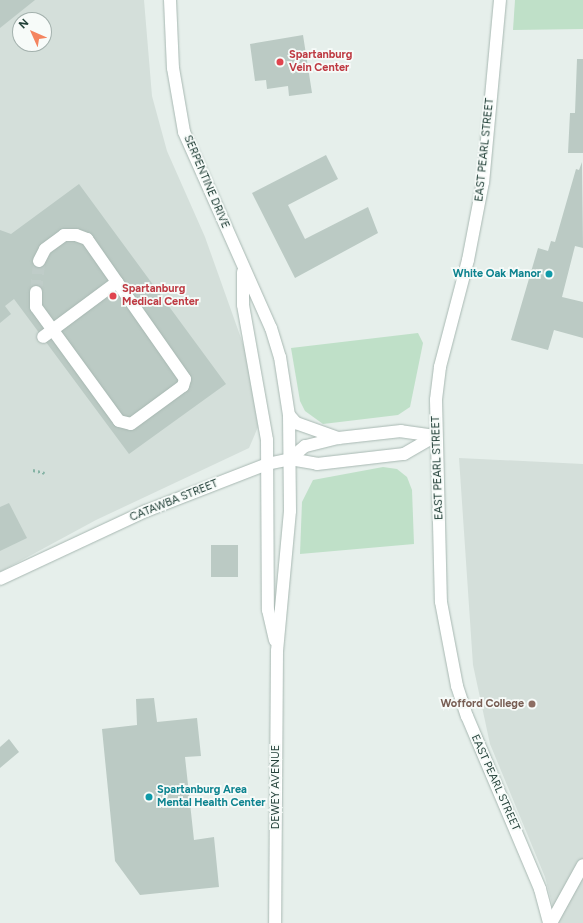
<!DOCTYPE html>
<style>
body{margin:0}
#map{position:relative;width:583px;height:923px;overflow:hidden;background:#e6efeb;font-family:Figtree,sans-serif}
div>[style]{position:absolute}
.built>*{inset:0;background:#d4dfda}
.green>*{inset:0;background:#bfe0c8}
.building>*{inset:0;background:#bbcac4}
.minor-tunnel>*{height:12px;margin-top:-6px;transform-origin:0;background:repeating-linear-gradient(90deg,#bfccc8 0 12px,transparent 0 18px)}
.path>*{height:2.5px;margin-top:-1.25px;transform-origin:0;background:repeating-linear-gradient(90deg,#86b3a5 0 2px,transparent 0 5px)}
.roads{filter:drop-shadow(0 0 1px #a8b8b2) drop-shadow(0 0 1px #a8b8b2)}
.minor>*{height:12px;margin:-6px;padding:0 6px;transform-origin:6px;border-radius:6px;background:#fff}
.dots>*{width:11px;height:11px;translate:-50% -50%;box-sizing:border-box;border:2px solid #f7fbf9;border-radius:50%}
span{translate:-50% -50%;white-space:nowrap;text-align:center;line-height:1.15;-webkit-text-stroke:3.5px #f7fbf9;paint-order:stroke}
.health-label{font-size:11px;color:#be3a42;font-weight:700}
.left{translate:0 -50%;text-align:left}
.street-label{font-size:11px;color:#24423a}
.culture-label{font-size:11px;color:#0d838f;font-weight:700}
.right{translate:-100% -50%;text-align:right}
.education-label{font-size:11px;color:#785e54;font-weight:700}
.north{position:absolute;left:12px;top:12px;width:40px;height:40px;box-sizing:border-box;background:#f7fbf9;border:1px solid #a3b1ad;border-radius:50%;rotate:315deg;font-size:11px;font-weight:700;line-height:16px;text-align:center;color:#24423a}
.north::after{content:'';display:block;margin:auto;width:14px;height:18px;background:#f4845f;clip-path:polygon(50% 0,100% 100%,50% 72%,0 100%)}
</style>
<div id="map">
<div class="built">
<i style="clip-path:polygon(evenodd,0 0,144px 0,152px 96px,167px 151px,205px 237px,247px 355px,258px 427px,249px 448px,96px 520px,0 572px,0 0,20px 20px,44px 20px,44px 44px,20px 44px,20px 20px)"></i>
<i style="clip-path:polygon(459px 458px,583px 464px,583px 923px,557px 923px,545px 877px,490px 744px,473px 665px)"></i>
</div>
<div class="green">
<i style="clip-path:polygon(515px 0,583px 0,583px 29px,513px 30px)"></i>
<i style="clip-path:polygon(418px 333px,423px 343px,410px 407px,398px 415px,323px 424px,305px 411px,300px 401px,291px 348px)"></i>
<i style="clip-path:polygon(383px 467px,397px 469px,407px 477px,412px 490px,414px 544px,300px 554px,302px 502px,313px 480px)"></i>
</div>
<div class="building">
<i style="clip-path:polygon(0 0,35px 0,0 28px)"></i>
<i style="clip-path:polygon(303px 35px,312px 93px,289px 96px,288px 86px,267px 89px,266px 80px,255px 81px,250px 44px)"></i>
<i style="clip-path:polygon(577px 59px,583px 59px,583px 153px,568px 153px,570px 113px,575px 113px)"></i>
<i style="clip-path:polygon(326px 155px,338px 179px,288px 205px,305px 239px,368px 207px,378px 233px,295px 278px,252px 193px)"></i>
<i style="clip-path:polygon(582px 162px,583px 248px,575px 246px,562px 297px,583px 302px,583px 338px,554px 330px,548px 350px,511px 340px,538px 248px,548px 251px,551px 241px,555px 242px,576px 169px,579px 170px)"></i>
<i style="clip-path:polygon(79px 184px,226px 384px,129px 454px,14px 299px,5px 306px,11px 314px,0 323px,0 230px,11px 234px)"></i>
<i style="clip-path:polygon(9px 503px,27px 538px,0 551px,0 507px)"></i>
<i style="clip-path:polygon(211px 545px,238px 545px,238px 577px,211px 577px)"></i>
<i style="clip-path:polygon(154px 698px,157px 722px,197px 718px,201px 756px,185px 757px,194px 840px,214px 837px,219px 887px,140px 895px,115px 861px,102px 729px,137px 725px,136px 699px)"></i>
<i style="clip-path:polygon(9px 739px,19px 752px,0 768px,0 747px)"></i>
</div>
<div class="minor-tunnel">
<i style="left:36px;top:292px;width:31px;rotate:-84deg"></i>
</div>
<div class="path">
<i style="left:33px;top:470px;width:12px;rotate:14deg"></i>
</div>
<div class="roads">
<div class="minor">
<i style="left:170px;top:0;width:68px;rotate:87.5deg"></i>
<i style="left:173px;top:68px;width:65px;rotate:80.2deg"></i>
<i style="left:184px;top:132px;width:214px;rotate:66.1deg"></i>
<i style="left:271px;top:328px;width:30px;rotate:73deg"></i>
<i style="left:280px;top:357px;width:59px;rotate:81.2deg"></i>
<i style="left:289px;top:415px;width:96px;rotate:89.4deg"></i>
<i style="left:290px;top:511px;width:141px;rotate:95.3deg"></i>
<i style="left:277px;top:651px;width:272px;rotate:90.4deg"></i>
<i style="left:500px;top:0;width:183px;rotate:95.3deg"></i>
<i style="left:483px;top:182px;width:79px;rotate:100.9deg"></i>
<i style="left:468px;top:260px;width:111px;rotate:104.7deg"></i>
<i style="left:440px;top:367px;width:33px;rotate:97deg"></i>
<i style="left:436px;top:400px;width:202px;rotate:88.6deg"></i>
<i style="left:441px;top:602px;width:86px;rotate:79.2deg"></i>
<i style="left:457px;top:686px;width:32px;rotate:72deg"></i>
<i style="left:467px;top:716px;width:188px;rotate:67.1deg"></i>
<i style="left:540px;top:889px;width:35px;rotate:75deg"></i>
<i style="left:39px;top:261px;width:13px;rotate:-63deg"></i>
<i style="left:45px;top:249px;width:24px;rotate:-36deg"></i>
<i style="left:64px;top:235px;width:12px"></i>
<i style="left:76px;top:235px;width:12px;rotate:20deg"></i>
<i style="left:87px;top:239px;width:52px;rotate:55.1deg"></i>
<i style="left:117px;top:282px;width:92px;rotate:143.4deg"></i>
<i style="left:243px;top:272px;width:33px;rotate:90deg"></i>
<i style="left:243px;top:305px;width:137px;rotate:79.9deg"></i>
<i style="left:267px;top:440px;width:170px;rotate:89.7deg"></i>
<i style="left:268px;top:610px;width:31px;rotate:77deg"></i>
<i style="left:36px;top:292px;width:15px;rotate:90deg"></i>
<i style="left:36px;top:307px;width:141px;rotate:53.9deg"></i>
<i style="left:119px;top:421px;width:12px;rotate:14deg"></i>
<i style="left:131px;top:424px;width:64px;rotate:-36.2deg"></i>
<i style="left:183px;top:386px;width:7px;rotate:-74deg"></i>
<i style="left:185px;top:379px;width:118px;rotate:-125deg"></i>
<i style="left:289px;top:415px;width:11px;rotate:49deg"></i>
<i style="left:296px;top:423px;width:45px;rotate:19.7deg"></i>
<i style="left:0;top:579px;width:161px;rotate:-25deg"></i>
<i style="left:146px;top:511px;width:130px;rotate:-21.2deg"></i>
<i style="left:267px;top:464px;width:24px;rotate:-12deg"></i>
<i style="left:290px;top:459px;width:27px;rotate:10deg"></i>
<i style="left:317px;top:464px;width:88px;rotate:-6.6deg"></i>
<i style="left:404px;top:454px;width:36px;rotate:-30deg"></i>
<i style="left:435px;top:436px;width:34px;rotate:-172deg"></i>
<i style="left:401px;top:431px;width:63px;rotate:173.7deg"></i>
<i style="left:338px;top:438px;width:34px;rotate:166deg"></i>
<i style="left:305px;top:446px;width:20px;rotate:139deg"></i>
<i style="left:551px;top:923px;width:66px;rotate:-61.1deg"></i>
</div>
</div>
<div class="dots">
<i style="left:280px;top:62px;background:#e0444e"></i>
<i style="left:549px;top:274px;background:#0f9aa8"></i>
<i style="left:113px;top:296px;background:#e0444e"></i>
<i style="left:532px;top:704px;background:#8d6e63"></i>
<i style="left:149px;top:797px;background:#0f9aa8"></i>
</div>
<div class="health-label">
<span class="left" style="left:289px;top:62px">Spartanburg<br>Vein Center</span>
<span class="left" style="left:122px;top:296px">Spartanburg<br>Medical Center</span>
</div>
<div class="street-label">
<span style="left:485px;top:150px;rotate:-84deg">EAST PEARL STREET</span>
<span style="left:206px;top:182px;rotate:67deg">SERPENTINE DRIVE</span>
<span style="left:438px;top:468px;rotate:-92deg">EAST PEARL STREET</span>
<span style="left:174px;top:501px;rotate:-22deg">CATAWBA STREET</span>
<span style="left:495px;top:783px;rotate:66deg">EAST PEARL STREET</span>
<span style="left:276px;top:787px;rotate:-90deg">DEWEY AVENUE</span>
</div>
<div class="culture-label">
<span class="right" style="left:541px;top:274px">White Oak Manor</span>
<span class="left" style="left:157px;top:797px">Spartanburg Area<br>Mental Health Center</span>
</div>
<div class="education-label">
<span class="right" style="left:524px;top:704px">Wofford College</span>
</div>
<div class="north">N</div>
</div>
